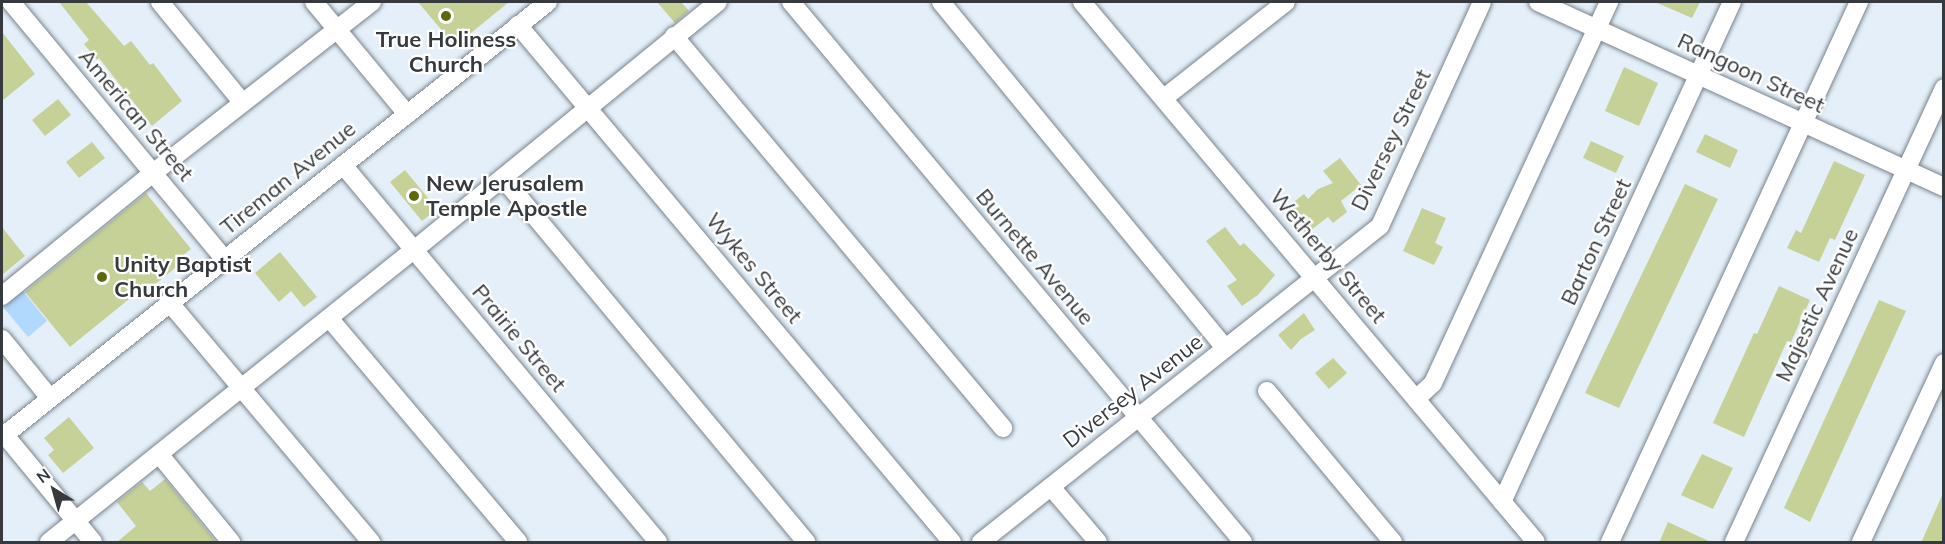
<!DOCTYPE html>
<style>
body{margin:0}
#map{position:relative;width:1945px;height:544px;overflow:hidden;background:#e4eff9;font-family:Mulish,sans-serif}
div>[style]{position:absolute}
.green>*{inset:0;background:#b1d8fd}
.building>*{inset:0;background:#c6d198}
.roads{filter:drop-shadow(0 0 2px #7a838c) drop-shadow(0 0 2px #7a838c)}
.minor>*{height:18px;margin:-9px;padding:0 9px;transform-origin:9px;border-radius:9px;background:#fff}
.dots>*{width:16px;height:16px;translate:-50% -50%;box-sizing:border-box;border:3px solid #fff;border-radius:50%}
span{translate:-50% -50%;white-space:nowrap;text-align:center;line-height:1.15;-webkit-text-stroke:4.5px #fff;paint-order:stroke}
.poi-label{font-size:22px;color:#363a3e;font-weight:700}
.left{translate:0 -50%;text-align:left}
.street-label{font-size:22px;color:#363a3e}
.frame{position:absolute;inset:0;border:3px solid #363a3e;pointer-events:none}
.north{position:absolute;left:24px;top:460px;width:60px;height:60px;-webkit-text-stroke:4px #fff;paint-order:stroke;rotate:323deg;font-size:16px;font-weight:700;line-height:24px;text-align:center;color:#363a3e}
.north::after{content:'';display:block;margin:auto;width:21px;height:27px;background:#363a3e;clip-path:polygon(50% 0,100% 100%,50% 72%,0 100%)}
</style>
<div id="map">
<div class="green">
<i style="clip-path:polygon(23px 291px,47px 321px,28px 337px,3px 307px)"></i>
</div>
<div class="building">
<i style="clip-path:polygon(59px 2px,86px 2px,124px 46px,131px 41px,150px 65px,153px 63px,182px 101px,152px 126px,99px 58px,97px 60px,84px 44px,89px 40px)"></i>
<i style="clip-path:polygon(418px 2px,509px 2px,455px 46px)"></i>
<i style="clip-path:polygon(657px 2px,681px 2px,689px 11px,675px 23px)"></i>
<i style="clip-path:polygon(1655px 2px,1700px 2px,1692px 18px)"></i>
<i style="clip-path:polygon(2px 32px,35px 74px,2px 101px)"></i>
<i style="clip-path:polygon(1624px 67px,1658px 83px,1639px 126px,1605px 111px)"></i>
<i style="clip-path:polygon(58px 99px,71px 115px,45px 136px,32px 120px)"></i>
<i style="clip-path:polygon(1705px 134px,1738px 150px,1730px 168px,1696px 152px)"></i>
<i style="clip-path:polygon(1591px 141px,1624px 156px,1616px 173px,1583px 158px)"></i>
<i style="clip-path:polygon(92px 142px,105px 158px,79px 178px,66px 162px)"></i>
<i style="clip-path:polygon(1340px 158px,1361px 185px,1341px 201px,1347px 212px,1333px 223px,1328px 217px,1306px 234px,1286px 208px,1304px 194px,1308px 199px,1318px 189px,1333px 183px,1323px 171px)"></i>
<i style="clip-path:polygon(1834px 161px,1865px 175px,1835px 240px,1830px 238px,1819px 262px,1787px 248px,1796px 230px,1801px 233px)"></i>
<i style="clip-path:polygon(405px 170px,437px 209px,422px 221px,390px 182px)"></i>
<i style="clip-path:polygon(1685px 184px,1718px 199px,1619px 408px,1585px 393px)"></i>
<i style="clip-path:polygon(146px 193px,191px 249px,177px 260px,180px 264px,142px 295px,139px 291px,70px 347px,25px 292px)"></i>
<i style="clip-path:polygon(1422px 208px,1446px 218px,1435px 243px,1443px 247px,1434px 265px,1403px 251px)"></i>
<i style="clip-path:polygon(2px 227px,25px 256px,2px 275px)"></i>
<i style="clip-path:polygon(1225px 227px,1240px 246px,1244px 243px,1275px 275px,1258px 295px,1242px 306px,1227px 286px,1237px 280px,1206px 241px)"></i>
<i style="clip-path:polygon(280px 252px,317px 297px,304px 307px,291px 291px,279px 302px,255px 273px)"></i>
<i style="clip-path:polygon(1779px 286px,1810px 300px,1791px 342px,1787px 341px,1744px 437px,1713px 423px,1754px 333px,1757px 334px)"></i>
<i style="clip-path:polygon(1879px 300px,1906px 311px,1810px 522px,1784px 508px)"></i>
<i style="clip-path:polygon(1304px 313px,1315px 330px,1301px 339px,1291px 350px,1278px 335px)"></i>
<i style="clip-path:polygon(1333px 358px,1347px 373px,1329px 389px,1315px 373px)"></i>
<i style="clip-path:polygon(69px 417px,94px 448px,63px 473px,48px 455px,54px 450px,44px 438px)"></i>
<i style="clip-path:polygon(1702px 454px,1733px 468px,1713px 509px,1681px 495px)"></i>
<i style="clip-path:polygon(165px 479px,217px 543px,116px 543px,136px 526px,117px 502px,142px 482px,150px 491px)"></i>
<i style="clip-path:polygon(1944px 491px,1944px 543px,1921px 543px)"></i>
<i style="clip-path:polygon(1668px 522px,1713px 543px,1659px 543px)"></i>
</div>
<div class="roads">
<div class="minor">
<i style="left:11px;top:2px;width:334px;rotate:50.3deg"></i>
<i style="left:160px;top:2px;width:129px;rotate:50.6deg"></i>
<i style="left:314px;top:2px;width:146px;rotate:50.3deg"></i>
<i style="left:791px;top:2px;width:704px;rotate:50.07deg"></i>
<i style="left:941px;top:2px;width:448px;rotate:50.6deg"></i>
<i style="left:1082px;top:2px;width:705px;rotate:49.94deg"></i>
<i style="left:1538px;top:2px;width:446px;rotate:24.5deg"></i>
<i style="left:518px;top:25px;width:675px;rotate:49.99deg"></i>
<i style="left:674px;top:36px;width:512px;rotate:49.99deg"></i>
<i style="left:1164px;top:98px;width:155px;rotate:-38.2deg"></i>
<i style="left:343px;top:165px;width:491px;rotate:50.1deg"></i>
<i style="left:503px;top:178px;width:474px;rotate:50.2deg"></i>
<i style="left:2px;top:296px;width:195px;rotate:-39.2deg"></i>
<i style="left:153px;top:173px;width:278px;rotate:-38deg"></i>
<i style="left:169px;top:302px;width:314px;rotate:49.9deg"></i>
<i style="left:329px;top:318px;width:293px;rotate:49.8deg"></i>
<i style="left:2px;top:339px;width:76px;rotate:50.9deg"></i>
<i style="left:1267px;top:391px;width:197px;rotate:50.2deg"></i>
<i style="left:1416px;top:399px;width:23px;rotate:-43deg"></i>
<i style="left:1433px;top:383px;width:420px;rotate:-65.2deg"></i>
<i style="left:4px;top:434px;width:140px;rotate:50.5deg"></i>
<i style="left:2px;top:437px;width:698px;rotate:-38.54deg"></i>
<i style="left:159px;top:454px;width:114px;rotate:50.7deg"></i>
<i style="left:1051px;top:487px;width:72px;rotate:49.5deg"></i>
<i style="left:1502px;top:502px;width:550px;rotate:-65.3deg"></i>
<i style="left:49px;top:542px;width:467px;rotate:-38.7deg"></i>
<i style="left:414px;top:250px;width:392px;rotate:-39.2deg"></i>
<i style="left:981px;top:542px;width:509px;rotate:-38.38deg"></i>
<i style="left:1380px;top:226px;width:246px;rotate:-65.5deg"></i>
<i style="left:1610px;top:542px;width:595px;rotate:-65.25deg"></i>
<i style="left:1734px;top:542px;width:500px;rotate:-65.18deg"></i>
<i style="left:1861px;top:542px;width:197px;rotate:-65.1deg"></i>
</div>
</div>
<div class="dots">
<i style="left:446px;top:16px;background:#5e690e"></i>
<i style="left:414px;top:196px;background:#5e690e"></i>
<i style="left:102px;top:277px;background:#5e690e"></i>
</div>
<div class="poi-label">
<span style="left:446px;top:52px">True Holiness<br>Church</span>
<span class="left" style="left:426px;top:196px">New Jerusalem<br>Temple Apostle</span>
<span class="left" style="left:114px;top:277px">Unity Baptist<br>Church</span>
</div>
<div class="street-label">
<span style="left:1751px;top:73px;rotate:25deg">Rangoon Street</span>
<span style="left:136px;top:115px;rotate:50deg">American Street</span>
<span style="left:1391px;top:140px;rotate:-64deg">Diversey Street</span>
<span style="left:288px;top:178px;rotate:-39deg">Tireman Avenue</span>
<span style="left:1596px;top:242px;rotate:-65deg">Barton Street</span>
<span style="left:1328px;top:256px;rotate:50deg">Wetherby Street</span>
<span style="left:1035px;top:257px;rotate:50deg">Burnette Avenue</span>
<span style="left:754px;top:268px;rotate:50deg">Wykes Street</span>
<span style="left:1817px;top:305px;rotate:-65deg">Majestic Avenue</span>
<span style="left:519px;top:338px;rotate:50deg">Prairie Street</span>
<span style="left:1133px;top:391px;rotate:-38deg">Diversey Avenue</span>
</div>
<div class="frame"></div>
<div class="north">N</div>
</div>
